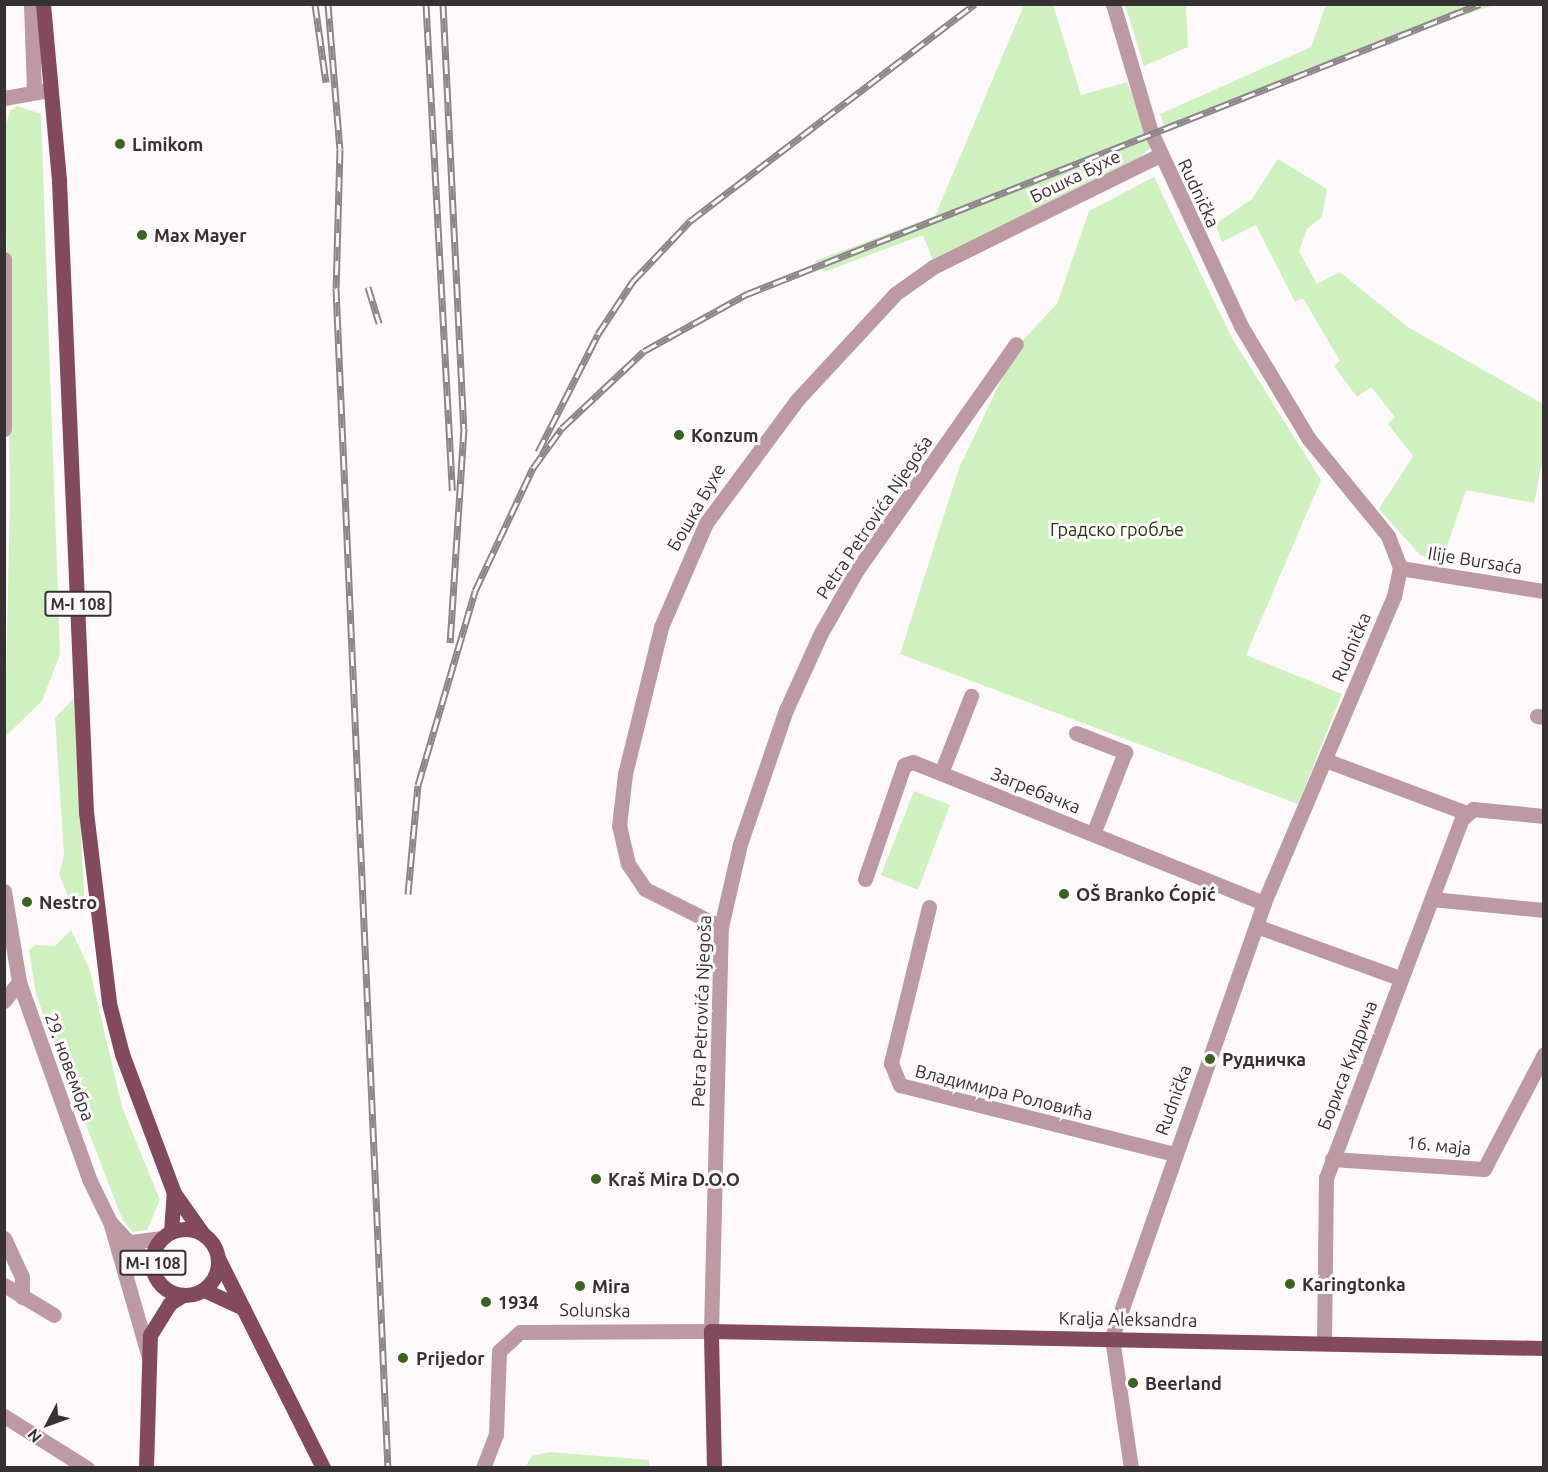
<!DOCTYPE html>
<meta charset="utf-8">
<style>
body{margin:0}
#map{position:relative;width:1548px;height:1472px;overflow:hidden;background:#fdf9fa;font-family:Ubuntu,sans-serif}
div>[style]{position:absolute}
.green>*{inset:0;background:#cff0bf}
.minor>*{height:15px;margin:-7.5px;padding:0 7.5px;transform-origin:7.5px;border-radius:7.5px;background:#bc99a3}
.major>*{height:15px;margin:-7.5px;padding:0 7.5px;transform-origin:7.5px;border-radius:7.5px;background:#83495c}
.major>.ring{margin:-7.5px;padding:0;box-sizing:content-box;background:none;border:15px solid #83495c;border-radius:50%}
.rail>*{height:7px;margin-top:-3.5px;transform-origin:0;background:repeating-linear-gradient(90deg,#fdf9fa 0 14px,#8c8688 0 28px);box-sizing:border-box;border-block:2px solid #8c8688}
.dots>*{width:16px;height:16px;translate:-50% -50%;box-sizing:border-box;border:3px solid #fdf9fa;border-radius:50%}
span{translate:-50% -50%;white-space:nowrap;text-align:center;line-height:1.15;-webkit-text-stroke:6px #fdf9fa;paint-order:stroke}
.shield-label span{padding:2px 4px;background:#fdf9fa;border:2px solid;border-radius:4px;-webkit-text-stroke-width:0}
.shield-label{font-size:16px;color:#383133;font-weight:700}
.poi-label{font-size:18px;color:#383133;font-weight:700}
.left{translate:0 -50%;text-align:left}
.street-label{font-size:18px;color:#383133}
.park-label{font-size:18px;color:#1e390c}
.frame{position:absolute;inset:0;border:6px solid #383133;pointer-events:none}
.north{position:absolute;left:18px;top:1394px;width:60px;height:60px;-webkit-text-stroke:4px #fdf9fa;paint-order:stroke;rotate:229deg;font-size:16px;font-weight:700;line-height:24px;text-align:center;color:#383133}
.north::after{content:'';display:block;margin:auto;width:21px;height:27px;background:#383133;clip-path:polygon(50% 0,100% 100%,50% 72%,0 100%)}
</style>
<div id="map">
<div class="green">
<i style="clip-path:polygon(1024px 5px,1053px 5px,1081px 95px,1127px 82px,1152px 146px,1129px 168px,934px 263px,923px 235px,824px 272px,815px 261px,935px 216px)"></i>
<i style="clip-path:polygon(1125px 5px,1186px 5px,1188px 47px,1144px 66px)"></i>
<i style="clip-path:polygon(1326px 5px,1494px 5px,1306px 69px,1165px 129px,1160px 114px,1311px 47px)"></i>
<i style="clip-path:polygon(17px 106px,41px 114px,60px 654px,42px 701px,5px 737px,10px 496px,5px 127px,10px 111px)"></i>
<i style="clip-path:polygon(1278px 159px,1327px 189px,1322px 217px,1307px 229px,1299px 251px,1317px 284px,1340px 272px,1408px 327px,1543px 404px,1543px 457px,1534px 503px,1466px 490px,1442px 561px,1420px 555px,1379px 509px,1413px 456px,1388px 424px,1395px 417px,1371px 387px,1357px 397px,1334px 366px,1340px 361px,1303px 298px,1295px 302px,1256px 225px,1222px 242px,1215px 224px,1252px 199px)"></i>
<i style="clip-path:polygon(1154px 177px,1232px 338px,1321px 480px,1246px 655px,1342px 694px,1298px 804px,900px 654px,959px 468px,1018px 345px,1057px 304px,1089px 211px)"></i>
<i style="clip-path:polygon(74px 698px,85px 910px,72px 905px,59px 874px,64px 855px,55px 718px)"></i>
<i style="clip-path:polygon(914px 791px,950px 805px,918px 890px,881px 875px)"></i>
<i style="clip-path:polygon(71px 930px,90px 970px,122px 1107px,160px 1200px,147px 1230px,133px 1232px,123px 1221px,36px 995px,29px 950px,35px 945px,55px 946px)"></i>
<i style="clip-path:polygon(550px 1452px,649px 1460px,649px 1467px,525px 1467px,532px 1456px)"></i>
</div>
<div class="minor">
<i style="left:31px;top:4px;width:88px;rotate:88deg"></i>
<i style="left:1113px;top:4px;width:134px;rotate:73.5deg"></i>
<i style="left:1151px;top:132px;width:214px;rotate:65.1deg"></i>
<i style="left:1241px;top:326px;width:132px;rotate:59deg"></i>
<i style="left:1309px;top:439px;width:125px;rotate:50.8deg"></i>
<i style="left:1388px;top:536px;width:34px;rotate:69deg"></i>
<i style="left:1400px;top:568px;width:29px;rotate:102deg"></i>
<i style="left:1394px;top:596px;width:333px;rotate:113deg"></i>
<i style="left:1264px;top:903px;width:461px;rotate:109.3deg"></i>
<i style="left:1112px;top:1338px;width:131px;rotate:81.7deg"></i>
<i style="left:4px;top:98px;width:41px;rotate:-9.9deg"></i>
<i style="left:4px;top:259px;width:170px;rotate:90deg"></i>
<i style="left:1400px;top:568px;width:146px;rotate:9.1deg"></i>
<i style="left:1537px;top:716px;width:7px;rotate:8deg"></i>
<i style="left:1076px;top:733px;width:53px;rotate:21.2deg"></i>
<i style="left:1125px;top:752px;width:88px;rotate:111.3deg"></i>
<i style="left:1325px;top:760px;width:152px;rotate:20.5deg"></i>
<i style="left:941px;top:773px;width:83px;rotate:-68.7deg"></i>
<i style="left:865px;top:879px;width:120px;rotate:-71.1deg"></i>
<i style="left:904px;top:765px;width:9px;rotate:-18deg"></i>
<i style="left:913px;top:762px;width:378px;rotate:21.9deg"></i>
<i style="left:4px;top:891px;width:92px;rotate:80.6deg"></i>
<i style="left:19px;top:982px;width:209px;rotate:70.4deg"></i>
<i style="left:89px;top:1179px;width:48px;rotate:64deg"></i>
<i style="left:110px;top:1222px;width:63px;rotate:46.9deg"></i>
<i style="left:1432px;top:899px;width:113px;rotate:5.6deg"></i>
<i style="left:929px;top:907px;width:161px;rotate:103.7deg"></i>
<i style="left:891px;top:1063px;width:24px;rotate:68deg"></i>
<i style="left:900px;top:1085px;width:283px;rotate:14.1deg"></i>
<i style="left:1256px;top:926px;width:153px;rotate:19.9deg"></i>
<i style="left:721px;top:927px;width:85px;rotate:-153.4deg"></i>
<i style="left:645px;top:889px;width:30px;rotate:-124deg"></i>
<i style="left:628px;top:864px;width:39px;rotate:-103deg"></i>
<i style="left:619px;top:826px;width:52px;rotate:-83.4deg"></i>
<i style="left:625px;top:774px;width:151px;rotate:-76.2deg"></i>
<i style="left:661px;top:627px;width:113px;rotate:-66.6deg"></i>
<i style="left:706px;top:523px;width:153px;rotate:-53.5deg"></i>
<i style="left:797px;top:400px;width:144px;rotate:-47.2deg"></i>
<i style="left:895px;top:294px;width:47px;rotate:-35.4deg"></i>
<i style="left:933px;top:267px;width:253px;rotate:-26.3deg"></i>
<i style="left:4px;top:1001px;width:24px;rotate:-52deg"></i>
<i style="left:1332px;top:1159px;width:152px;rotate:3.8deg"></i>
<i style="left:1484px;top:1169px;width:130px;rotate:-62.4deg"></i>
<i style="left:111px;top:1225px;width:134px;rotate:74deg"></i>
<i style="left:4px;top:1238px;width:43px;rotate:65.2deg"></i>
<i style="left:22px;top:1277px;width:20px;rotate:90deg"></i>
<i style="left:132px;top:1242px;width:30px;rotate:-8deg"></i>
<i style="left:4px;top:1285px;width:58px;rotate:31deg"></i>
<i style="left:1324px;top:1342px;width:164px;rotate:-89.3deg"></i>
<i style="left:1326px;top:1178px;width:384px;rotate:-69.3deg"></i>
<i style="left:1462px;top:819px;width:15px;rotate:-42deg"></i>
<i style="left:1473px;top:809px;width:71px;rotate:5.6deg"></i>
<i style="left:4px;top:1416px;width:98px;rotate:32.1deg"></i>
<i style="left:483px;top:1468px;width:36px;rotate:-69deg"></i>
<i style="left:496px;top:1434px;width:83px;rotate:-87.9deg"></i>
<i style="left:499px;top:1351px;width:28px;rotate:-42deg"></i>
<i style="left:520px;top:1332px;width:191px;rotate:-0.3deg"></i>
<i style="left:711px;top:1331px;width:404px;rotate:-88.6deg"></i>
<i style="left:721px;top:927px;width:85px;rotate:-77.1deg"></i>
<i style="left:740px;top:844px;width:142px;rotate:-71.1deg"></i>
<i style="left:786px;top:710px;width:85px;rotate:-65.6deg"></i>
<i style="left:821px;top:633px;width:73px;rotate:-60.3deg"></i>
<i style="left:857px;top:570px;width:276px;rotate:-54.9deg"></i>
</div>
<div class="major">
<i style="left:43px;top:4px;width:178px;rotate:84.8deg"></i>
<i style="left:59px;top:181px;width:632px;rotate:87.55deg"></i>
<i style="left:86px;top:812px;width:192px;rotate:83.1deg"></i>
<i style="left:109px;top:1003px;width:53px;rotate:75.7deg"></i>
<i style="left:122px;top:1054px;width:148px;rotate:69.5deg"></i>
<i style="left:174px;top:1193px;width:50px;rotate:54.7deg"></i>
<i class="ring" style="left:152px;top:1229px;width:51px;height:51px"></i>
<i style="left:171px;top:1232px;width:39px;rotate:-86deg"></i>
<i style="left:218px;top:1258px;width:235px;rotate:63.4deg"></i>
<i style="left:204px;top:1290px;width:43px;rotate:24.8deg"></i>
<i style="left:146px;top:1468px;width:133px;rotate:-88.3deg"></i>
<i style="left:150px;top:1335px;width:36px;rotate:-58deg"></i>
<i style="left:169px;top:1304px;width:17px;rotate:-33deg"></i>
<i style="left:714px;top:1468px;width:137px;rotate:-91.3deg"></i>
<i style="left:711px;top:1331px;width:833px;rotate:1.17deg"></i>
</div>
<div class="rail">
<i style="left:315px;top:4px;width:79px;rotate:82deg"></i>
<i style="left:328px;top:4px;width:145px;rotate:85.3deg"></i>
<i style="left:340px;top:149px;width:139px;rotate:91.6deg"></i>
<i style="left:336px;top:288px;width:1181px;rotate:87.48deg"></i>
<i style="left:426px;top:4px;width:487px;rotate:86.9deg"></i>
<i style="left:443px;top:4px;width:425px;rotate:87.2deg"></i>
<i style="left:464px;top:428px;width:215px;rotate:93.7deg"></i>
<i style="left:368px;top:287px;width:38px;rotate:73deg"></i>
<i style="left:538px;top:452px;width:132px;rotate:-63deg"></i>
<i style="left:598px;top:334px;width:64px;rotate:-56.6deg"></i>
<i style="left:633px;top:281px;width:83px;rotate:-46.5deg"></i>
<i style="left:690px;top:221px;width:358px;rotate:-37.3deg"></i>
<i style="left:408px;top:894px;width:109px;rotate:-84.8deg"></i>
<i style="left:418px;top:785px;width:202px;rotate:-73.6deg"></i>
<i style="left:475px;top:591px;width:136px;rotate:-64.8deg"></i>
<i style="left:533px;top:468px;width:49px;rotate:-54.1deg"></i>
<i style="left:562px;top:428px;width:112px;rotate:-43.2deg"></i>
<i style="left:644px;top:351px;width:118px;rotate:-29deg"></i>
<i style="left:747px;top:294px;width:788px;rotate:-21.59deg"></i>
</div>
<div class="dots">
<i style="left:120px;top:144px;background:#396320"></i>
<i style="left:142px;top:235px;background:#396320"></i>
<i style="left:679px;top:435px;background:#396320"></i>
<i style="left:1064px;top:894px;background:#396320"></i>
<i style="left:27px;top:902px;background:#396320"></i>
<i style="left:1210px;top:1059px;background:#396320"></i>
<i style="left:596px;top:1179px;background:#396320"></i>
<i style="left:1290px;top:1284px;background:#396320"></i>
<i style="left:580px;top:1286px;background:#396320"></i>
<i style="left:486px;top:1302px;background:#396320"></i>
<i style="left:403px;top:1358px;background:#396320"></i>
<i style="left:1133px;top:1383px;background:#396320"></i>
</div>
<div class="shield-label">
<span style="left:78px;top:604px">M-I 108</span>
<span style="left:153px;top:1263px">M-I 108</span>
</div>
<div class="poi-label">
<span class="left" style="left:132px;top:144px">Limikom</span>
<span class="left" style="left:154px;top:235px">Max Mayer</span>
<span class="left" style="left:691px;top:435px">Konzum</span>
<span class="left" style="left:1076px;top:894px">OŠ Branko Ćopić</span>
<span class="left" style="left:39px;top:902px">Nestro</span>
<span class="left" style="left:1222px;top:1059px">Рудничка</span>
<span class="left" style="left:608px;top:1179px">Kraš Mira D.O.O</span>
<span class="left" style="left:1302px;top:1284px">Karingtonka</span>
<span class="left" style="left:592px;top:1286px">Mira</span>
<span class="left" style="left:498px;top:1302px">1934</span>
<span class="left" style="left:416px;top:1358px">Prijedor</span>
<span class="left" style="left:1145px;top:1383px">Beerland</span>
</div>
<div class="street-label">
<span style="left:1075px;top:176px;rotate:-26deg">Бошка Бухе</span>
<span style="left:1199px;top:193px;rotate:65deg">Rudnička</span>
<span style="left:696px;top:507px;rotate:-60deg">Бошка Бухе</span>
<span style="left:874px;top:517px;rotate:-56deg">Petra Petrovića Njegoša</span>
<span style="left:1475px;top:560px;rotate:9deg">Ilije Bursaća</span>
<span style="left:1351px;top:647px;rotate:-67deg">Rudnička</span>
<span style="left:1036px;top:790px;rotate:22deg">Загребачка</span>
<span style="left:701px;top:1011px;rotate:-88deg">Petra Petrovića Njegoša</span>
<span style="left:1347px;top:1065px;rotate:-69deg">Бориса Kидрича</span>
<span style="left:70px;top:1067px;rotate:70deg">29. новембра</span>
<span style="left:1004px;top:1092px;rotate:14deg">Владимира Роловића</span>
<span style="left:1173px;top:1100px;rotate:-70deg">Rudnička</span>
<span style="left:1439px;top:1145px;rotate:6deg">16. маја</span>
<span style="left:595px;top:1310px;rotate:1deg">Solunska</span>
<span style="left:1128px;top:1319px;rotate:1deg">Kralja Aleksandra</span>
</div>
<div class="park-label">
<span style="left:1117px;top:529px">Градско гробље</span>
</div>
<div class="frame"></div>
<div class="north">N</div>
</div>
